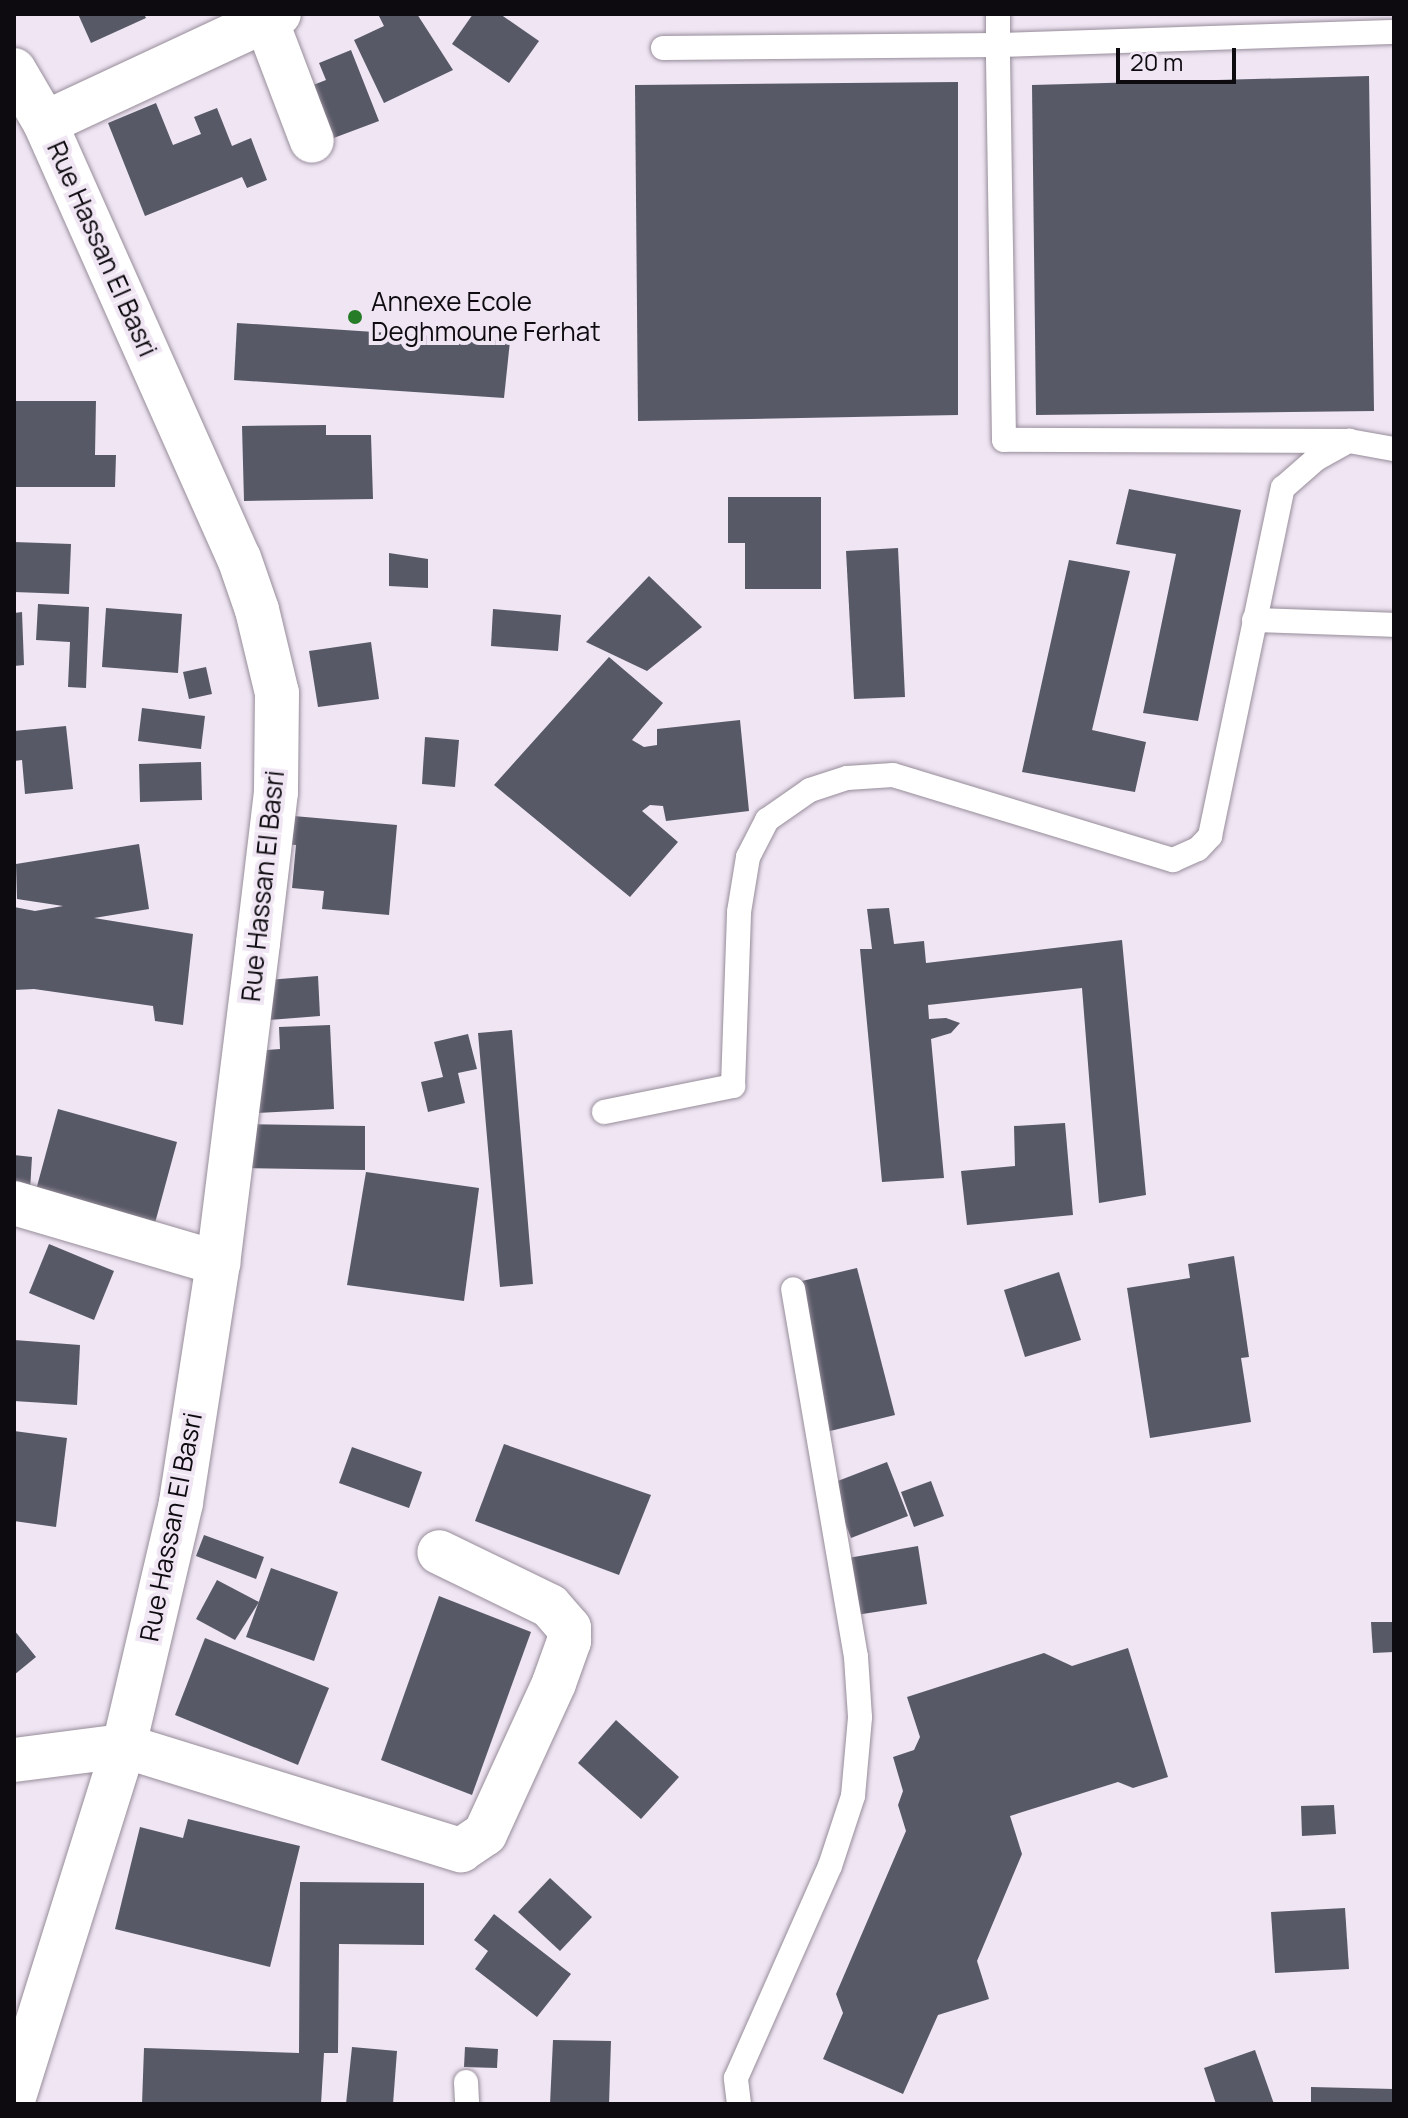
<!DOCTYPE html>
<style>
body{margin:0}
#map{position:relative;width:1408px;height:2118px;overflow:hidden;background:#efe5f3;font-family:Manrope,sans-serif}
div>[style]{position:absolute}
.building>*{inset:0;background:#585967}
.roads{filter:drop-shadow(0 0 2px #978d9a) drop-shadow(0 0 2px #978d9a)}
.service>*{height:24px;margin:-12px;padding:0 12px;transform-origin:12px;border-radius:12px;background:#fff}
.minor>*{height:44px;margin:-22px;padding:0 22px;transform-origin:22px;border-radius:22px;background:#fff}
.dots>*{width:22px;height:22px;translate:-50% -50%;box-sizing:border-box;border:4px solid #efe5f3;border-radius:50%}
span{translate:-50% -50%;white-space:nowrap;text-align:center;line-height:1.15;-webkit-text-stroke:8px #efe5f3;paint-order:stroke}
.street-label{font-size:26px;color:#0e0b10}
.poi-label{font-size:26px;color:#0e0b10}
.left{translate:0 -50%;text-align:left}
.frame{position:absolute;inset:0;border:16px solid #0e0b10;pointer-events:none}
.scale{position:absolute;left:1116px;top:48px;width:120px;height:36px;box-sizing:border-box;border:4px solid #0e0b10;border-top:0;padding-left:10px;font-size:24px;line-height:28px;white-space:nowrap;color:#0e0b10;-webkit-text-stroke:6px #efe5f3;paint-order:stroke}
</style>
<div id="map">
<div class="building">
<i style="clip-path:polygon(78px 14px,144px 14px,146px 18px,91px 43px)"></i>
<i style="clip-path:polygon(378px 14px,417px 14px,453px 70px,384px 103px,354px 40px,384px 26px)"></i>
<i style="clip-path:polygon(473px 14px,500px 14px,539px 41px,509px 83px,452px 44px)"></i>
<i style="clip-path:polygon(351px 50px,379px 121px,323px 142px,303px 89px,326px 80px,319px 63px)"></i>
<i style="clip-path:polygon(1369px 76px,1374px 411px,1036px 415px,1032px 85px)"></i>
<i style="clip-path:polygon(958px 82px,958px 415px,638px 421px,635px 85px)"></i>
<i style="clip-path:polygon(156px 103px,173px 145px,201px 134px,194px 117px,217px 108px,232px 146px,251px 138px,267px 180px,247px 188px,242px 177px,145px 216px,108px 123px)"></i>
<i style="clip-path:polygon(237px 323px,510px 341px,504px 398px,234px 380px)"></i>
<i style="clip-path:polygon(14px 401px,96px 401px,95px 455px,116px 455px,115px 487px,14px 487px)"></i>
<i style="clip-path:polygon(326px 425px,326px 435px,371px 435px,373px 499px,244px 501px,242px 426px)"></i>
<i style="clip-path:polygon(1129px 489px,1241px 510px,1198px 721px,1143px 713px,1176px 554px,1116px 544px)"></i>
<i style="clip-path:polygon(728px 497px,821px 497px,821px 589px,745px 589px,745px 543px,728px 543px)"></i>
<i style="clip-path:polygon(14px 542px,71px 544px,69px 594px,14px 592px)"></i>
<i style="clip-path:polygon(898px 548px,905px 697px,854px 699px,846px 551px)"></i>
<i style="clip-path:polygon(389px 553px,428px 559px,428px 588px,389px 586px)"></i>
<i style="clip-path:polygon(1069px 560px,1130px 571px,1092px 730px,1146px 742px,1135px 792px,1022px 772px)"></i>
<i style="clip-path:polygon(649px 576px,702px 627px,647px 671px,586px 642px)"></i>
<i style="clip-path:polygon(38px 604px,89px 607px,86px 688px,68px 687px,70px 642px,36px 640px)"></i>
<i style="clip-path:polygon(106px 608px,182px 614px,178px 673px,102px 667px)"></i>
<i style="clip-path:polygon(493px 609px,561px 615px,558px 651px,491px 646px)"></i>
<i style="clip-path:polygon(22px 612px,24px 665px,14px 666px,14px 613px)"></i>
<i style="clip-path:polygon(371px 642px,379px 699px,318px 707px,309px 651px)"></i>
<i style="clip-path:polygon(609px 657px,663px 703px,632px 740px,644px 747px,657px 745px,657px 729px,740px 720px,749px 811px,666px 821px,663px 806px,650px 805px,642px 811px,678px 842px,630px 897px,494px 785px)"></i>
<i style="clip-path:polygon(206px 667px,212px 694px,189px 699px,183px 672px)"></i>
<i style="clip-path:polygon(142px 708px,205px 716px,201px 749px,138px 741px)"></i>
<i style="clip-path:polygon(66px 726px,73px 789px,25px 794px,22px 760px,14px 761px,14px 731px)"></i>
<i style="clip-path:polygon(425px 737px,459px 740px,455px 787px,422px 784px)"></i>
<i style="clip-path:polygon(201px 762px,202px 800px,140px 802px,139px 764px)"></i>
<i style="clip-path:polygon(282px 815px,397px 825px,389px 915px,322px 909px,324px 891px,292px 888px,296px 845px,280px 844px)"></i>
<i style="clip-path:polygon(139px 844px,149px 909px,94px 918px,193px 934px,183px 1025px,155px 1021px,153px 1006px,34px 989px,14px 990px,14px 907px,35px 911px,63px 906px,17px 899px,16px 864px)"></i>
<i style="clip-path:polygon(889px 908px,894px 944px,924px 941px,926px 963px,1122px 940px,1146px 1195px,1099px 1203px,1082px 988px,928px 1005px,929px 1019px,946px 1018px,960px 1023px,951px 1033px,931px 1039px,944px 1178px,882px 1182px,860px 949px,872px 949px,867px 909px)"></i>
<i style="clip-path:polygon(318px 976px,320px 1016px,269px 1020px,267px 980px)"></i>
<i style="clip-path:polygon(330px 1025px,334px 1109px,257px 1113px,253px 1051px,280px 1049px,279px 1027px)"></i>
<i style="clip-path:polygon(512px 1030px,533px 1284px,500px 1287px,478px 1033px)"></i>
<i style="clip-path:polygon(468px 1034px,477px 1069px,458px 1073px,465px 1103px,428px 1112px,421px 1082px,443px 1077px,434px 1042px)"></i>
<i style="clip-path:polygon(58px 1109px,177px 1142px,152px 1234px,33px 1201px)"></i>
<i style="clip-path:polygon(1065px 1123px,1073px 1215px,967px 1225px,961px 1171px,1015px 1166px,1014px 1126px)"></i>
<i style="clip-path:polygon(242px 1124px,365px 1126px,365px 1170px,242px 1168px)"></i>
<i style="clip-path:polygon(14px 1155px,32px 1157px,30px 1190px,14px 1189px)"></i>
<i style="clip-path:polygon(366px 1172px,479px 1188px,464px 1301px,347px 1285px)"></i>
<i style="clip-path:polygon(49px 1244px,114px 1271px,94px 1320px,29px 1293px)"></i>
<i style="clip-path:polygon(1234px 1256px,1249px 1357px,1241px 1358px,1251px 1422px,1150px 1438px,1127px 1288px,1190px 1278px,1188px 1264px)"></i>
<i style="clip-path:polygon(857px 1268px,895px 1415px,822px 1433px,785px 1285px)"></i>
<i style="clip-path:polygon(1059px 1272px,1081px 1340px,1025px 1357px,1004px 1290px)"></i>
<i style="clip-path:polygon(14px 1340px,80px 1345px,77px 1405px,14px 1401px)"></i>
<i style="clip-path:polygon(14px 1431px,67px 1438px,56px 1527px,14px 1521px)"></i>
<i style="clip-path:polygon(504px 1444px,651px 1495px,619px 1575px,475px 1521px)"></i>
<i style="clip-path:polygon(352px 1447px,422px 1472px,409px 1508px,339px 1483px)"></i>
<i style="clip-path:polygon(887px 1462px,908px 1516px,851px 1538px,830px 1484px)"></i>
<i style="clip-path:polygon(931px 1481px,944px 1516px,914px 1527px,901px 1492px)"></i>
<i style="clip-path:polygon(204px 1535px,264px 1557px,256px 1579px,196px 1556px)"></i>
<i style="clip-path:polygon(918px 1546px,927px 1604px,856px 1615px,848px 1558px)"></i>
<i style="clip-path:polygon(271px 1568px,338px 1592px,314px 1661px,246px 1637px)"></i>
<i style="clip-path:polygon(217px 1580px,259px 1602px,235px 1640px,196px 1619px)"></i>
<i style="clip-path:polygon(439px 1596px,531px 1632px,472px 1795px,381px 1760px)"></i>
<i style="clip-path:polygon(1371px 1622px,1394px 1622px,1394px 1652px,1373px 1653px)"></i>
<i style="clip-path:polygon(14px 1630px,36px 1657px,14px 1675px)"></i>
<i style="clip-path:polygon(205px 1638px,329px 1688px,298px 1765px,175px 1715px)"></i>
<i style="clip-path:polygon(1128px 1648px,1168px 1777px,1133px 1788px,1118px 1782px,1010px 1816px,1022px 1854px,977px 1961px,989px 1999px,938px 2015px,903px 2094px,823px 2059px,843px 2013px,836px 1994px,906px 1831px,898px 1805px,903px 1791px,893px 1757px,914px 1750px,920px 1737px,907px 1697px,1044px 1653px,1072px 1666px)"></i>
<i style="clip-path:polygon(616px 1720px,679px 1777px,641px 1819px,578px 1763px)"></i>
<i style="clip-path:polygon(1334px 1805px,1336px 1834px,1302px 1836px,1301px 1806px)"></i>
<i style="clip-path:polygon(188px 1819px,300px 1846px,270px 1967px,115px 1929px,140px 1827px,183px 1838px)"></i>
<i style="clip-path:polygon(550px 1878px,592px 1917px,560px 1951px,518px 1912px)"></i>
<i style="clip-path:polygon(300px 1882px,424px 1883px,424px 1945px,339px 1944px,338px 2053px,324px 2053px,321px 2104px,142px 2104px,144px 2048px,299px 2053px)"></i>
<i style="clip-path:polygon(1345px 1908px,1349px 1969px,1275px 1973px,1271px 1912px)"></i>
<i style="clip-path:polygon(494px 1914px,571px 1974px,537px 2017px,475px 1969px,488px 1951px,474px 1940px)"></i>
<i style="clip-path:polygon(553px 2040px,611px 2041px,609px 2104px,550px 2104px)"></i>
<i style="clip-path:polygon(352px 2047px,397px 2051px,393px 2104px,346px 2104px)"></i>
<i style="clip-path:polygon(465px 2047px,498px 2049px,497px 2068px,464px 2067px)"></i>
<i style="clip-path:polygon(1255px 2050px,1274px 2104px,1216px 2104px,1204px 2068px)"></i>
<i style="clip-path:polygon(1311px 2087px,1394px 2089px,1394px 2104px,1311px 2104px)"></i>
</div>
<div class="roads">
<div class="service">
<i style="left:663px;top:48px;width:335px;rotate:-0.5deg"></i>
<i style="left:998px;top:45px;width:31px;rotate:-90deg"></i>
<i style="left:1346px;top:441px;width:342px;rotate:-179.8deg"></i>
<i style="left:1004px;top:440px;width:395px;rotate:-90.9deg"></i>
<i style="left:998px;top:45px;width:396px;rotate:-1.9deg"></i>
<i style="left:1254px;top:620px;width:140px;rotate:2deg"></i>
<i style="left:604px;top:1112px;width:132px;rotate:-11.4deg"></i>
<i style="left:733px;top:1086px;width:174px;rotate:-88deg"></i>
<i style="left:739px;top:912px;width:56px;rotate:-80.7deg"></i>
<i style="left:748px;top:857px;width:42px;rotate:-62.8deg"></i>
<i style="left:767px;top:820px;width:52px;rotate:-34.9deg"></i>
<i style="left:810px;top:790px;width:39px;rotate:-18deg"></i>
<i style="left:847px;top:778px;width:46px;rotate:-3.7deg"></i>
<i style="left:893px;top:775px;width:293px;rotate:16.9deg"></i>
<i style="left:1173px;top:860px;width:27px;rotate:-24deg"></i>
<i style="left:1198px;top:849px;width:18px;rotate:-47deg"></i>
<i style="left:1210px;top:836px;width:356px;rotate:-78.2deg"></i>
<i style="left:1283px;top:488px;width:44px;rotate:-41.3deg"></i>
<i style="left:1316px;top:459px;width:38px;rotate:-29deg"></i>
<i style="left:1349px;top:441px;width:46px;rotate:10.1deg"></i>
<i style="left:466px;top:2082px;width:22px;rotate:87deg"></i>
<i style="left:739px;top:2104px;width:26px;rotate:-97deg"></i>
<i style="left:736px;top:2078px;width:232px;rotate:-66.1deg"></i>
<i style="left:830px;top:1866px;width:74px;rotate:-71.8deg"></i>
<i style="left:853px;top:1796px;width:79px;rotate:-84.9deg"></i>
<i style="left:860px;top:1717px;width:60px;rotate:-93.8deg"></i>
<i style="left:856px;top:1657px;width:373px;rotate:-99.7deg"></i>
</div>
<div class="minor">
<i style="left:266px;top:20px;width:129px;rotate:69.2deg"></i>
<i style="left:14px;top:70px;width:61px;rotate:59.7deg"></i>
<i style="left:45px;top:123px;width:476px;rotate:66deg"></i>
<i style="left:239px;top:558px;width:55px;rotate:70.9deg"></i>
<i style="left:257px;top:610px;width:85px;rotate:76.5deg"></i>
<i style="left:277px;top:693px;width:99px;rotate:90.6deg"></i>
<i style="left:276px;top:792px;width:152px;rotate:96.8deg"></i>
<i style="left:258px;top:943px;width:322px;rotate:97.1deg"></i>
<i style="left:218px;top:1263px;width:243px;rotate:98.8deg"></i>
<i style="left:181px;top:1503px;width:250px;rotate:103.2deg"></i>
<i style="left:124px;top:1746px;width:368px;rotate:107.4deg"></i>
<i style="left:45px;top:123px;width:258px;rotate:-25deg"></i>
<i style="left:14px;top:1203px;width:213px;rotate:16.4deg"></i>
<i style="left:14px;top:1760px;width:111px;rotate:-7.3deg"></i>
<i style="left:124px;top:1746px;width:353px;rotate:17.2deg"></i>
<i style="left:461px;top:1850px;width:29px;rotate:-34deg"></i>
<i style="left:485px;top:1834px;width:166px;rotate:-65.4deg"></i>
<i style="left:554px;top:1683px;width:45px;rotate:-70.3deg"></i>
<i style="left:569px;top:1641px;width:13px;rotate:-90deg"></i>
<i style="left:569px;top:1628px;width:29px;rotate:-131deg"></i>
<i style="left:550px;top:1606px;width:123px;rotate:-154.1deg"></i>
</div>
</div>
<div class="dots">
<i style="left:355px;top:317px;background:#277c28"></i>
</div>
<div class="street-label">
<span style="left:102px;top:249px;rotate:66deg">Rue Hassan El Basri</span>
<span style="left:263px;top:886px;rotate:-84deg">Rue Hassan El Basri</span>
<span style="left:171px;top:1527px;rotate:-79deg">Rue Hassan El Basri</span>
</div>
<div class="poi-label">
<span class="left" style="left:371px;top:317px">Annexe Ecole<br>Deghmoune Ferhat</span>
</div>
<div class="frame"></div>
<div class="scale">20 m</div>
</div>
